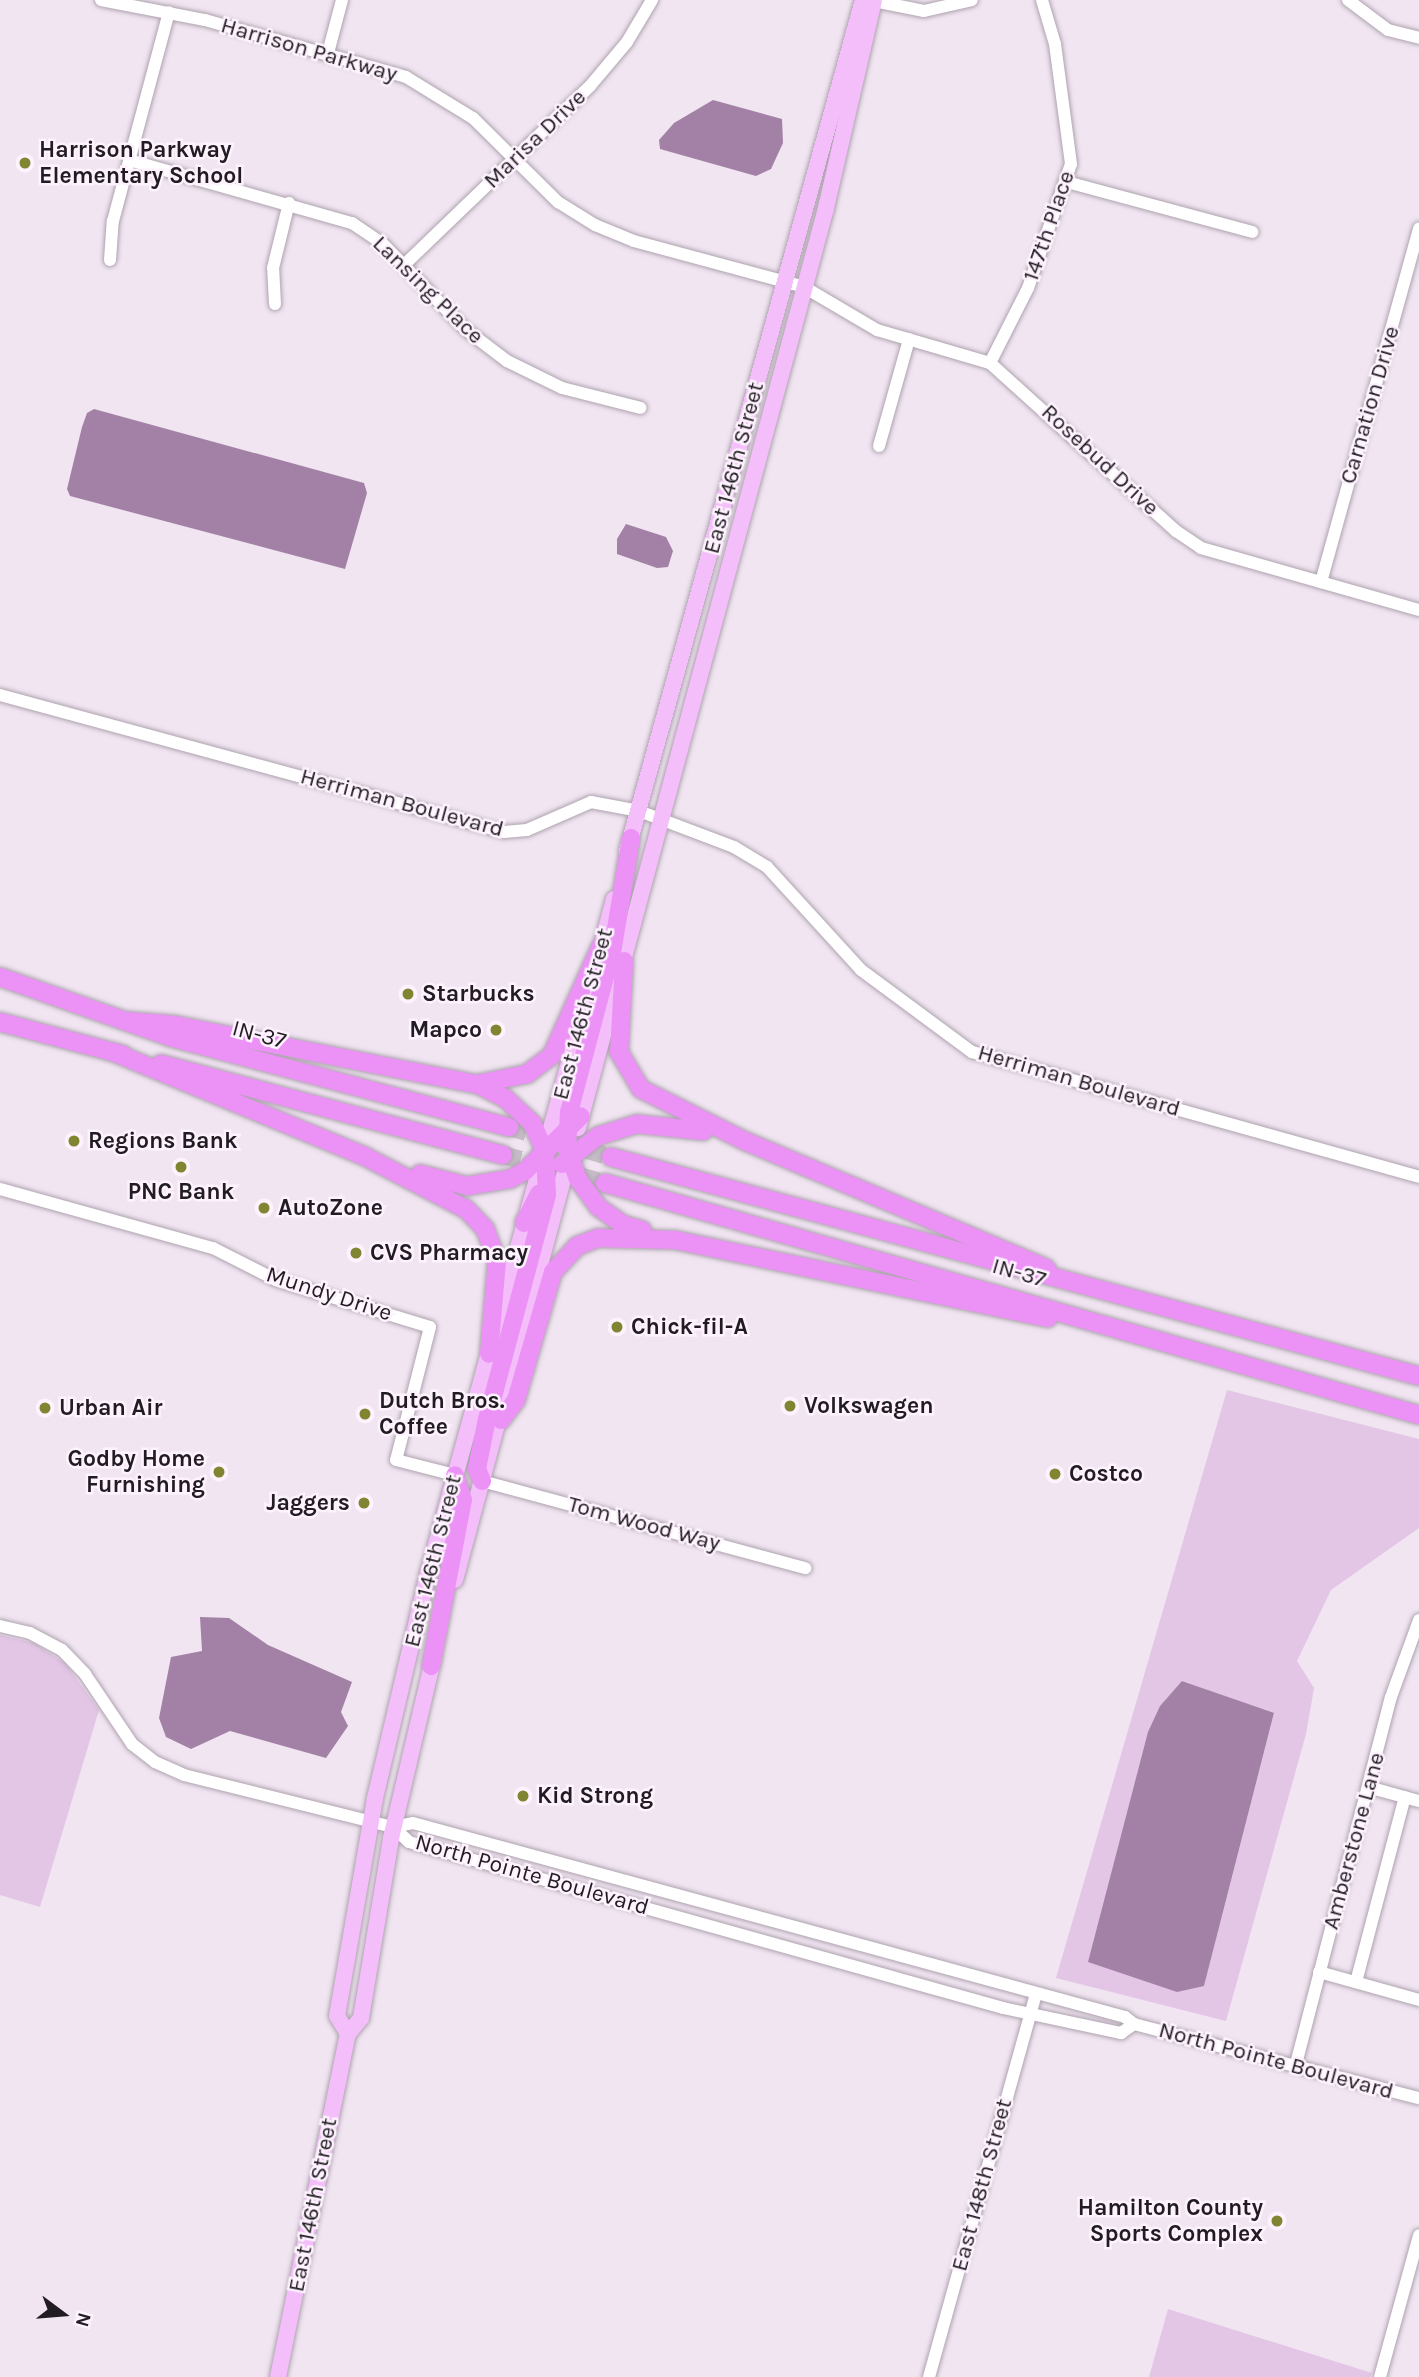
<!DOCTYPE html>
<style>
body{margin:0}
#map{position:relative;width:1419px;height:2377px;overflow:hidden;background:#f0e5f1;font-family:Karla,sans-serif}
div>[style]{position:absolute}
.green>*{inset:0;background:#e3c6e6}
.water>*{inset:0;background:#a381a6}
.highway-tunnel>*{height:18px;margin-top:-9px;transform-origin:0;background:repeating-linear-gradient(90deg,#c6bdc7 0 18px,transparent 0 27px)}
.roads{filter:drop-shadow(0 0 2px #aea3af) drop-shadow(0 0 2px #aea3af)}
.minor>*{height:12px;margin:-6px;padding:0 6px;transform-origin:6px;border-radius:6px;background:#fff}
.major>*{height:16px;margin:-8px;padding:0 8px;transform-origin:8px;border-radius:8px;background:#f4befa}
.highway>*{height:18px;margin:-9px;padding:0 9px;transform-origin:9px;border-radius:9px;background:#ec92f6}
.dots>*{width:19px;height:19px;translate:-50% -50%;box-sizing:border-box;border:4px solid #fdf2fe;border-radius:50%}
span{translate:-50% -50%;white-space:nowrap;text-align:center;line-height:1.15;-webkit-text-stroke:5px #fdf2fe;paint-order:stroke}
.street-label{font-size:23px;color:#201c21}
.poi-label{font-size:23px;color:#201c21;font-weight:700}
.left{translate:0 -50%;text-align:left}
.right{translate:-100% -50%;text-align:right}
.north{position:absolute;left:28px;top:2279px;width:70px;height:70px;-webkit-text-stroke:5px #fdf2fe;paint-order:stroke;rotate:106deg;font-size:19px;font-weight:700;line-height:28px;text-align:center;color:#201c21}
.north::after{content:'';display:block;margin:auto;width:24px;height:32px;background:#201c21;clip-path:polygon(50% 0,100% 100%,50% 72%,0 100%)}
</style>
<div id="map">
<div class="green">
<i style="clip-path:polygon(evenodd,1227px 1390px,1419px 1439px,1419px 1528px,1331px 1590px,1297px 1661px,1314px 1688px,1306px 1734px,1226px 2021px,1056px 1978px,1227px 1390px,1183px 1681px,1274px 1714px,1204px 1986px,1160px 1706px,1183px 1681px)"></i>
<i style="clip-path:polygon(0 1635px,34px 1643px,65px 1663px,99px 1710px,40px 1907px,0 1895px)"></i>
<i style="clip-path:polygon(1168px 2309px,1372px 2373px,1370px 2377px,1149px 2377px)"></i>
</div>
<div class="water">
<i style="clip-path:polygon(713px 100px,782px 119px,783px 143px,771px 169px,756px 176px,660px 149px,659px 140px,674px 123px)"></i>
<i style="clip-path:polygon(94px 409px,364px 483px,367px 493px,345px 569px,70px 496px,67px 489px,82px 427px,87px 413px)"></i>
<i style="clip-path:polygon(626px 524px,666px 537px,673px 551px,668px 567px,657px 568px,617px 554px,617px 539px)"></i>
<i style="clip-path:polygon(200px 1617px,229px 1618px,268px 1645px,352px 1682px,341px 1712px,348px 1726px,326px 1758px,230px 1731px,191px 1749px,166px 1737px,159px 1718px,171px 1657px,202px 1651px)"></i>
<i style="clip-path:polygon(1182px 1681px,1274px 1713px,1204px 1986px,1177px 1992px,1088px 1962px,1148px 1732px,1160px 1706px)"></i>
</div>
<div class="highway-tunnel">
<i style="left:509px;top:1127px;width:106px;rotate:16.4deg"></i>
<i style="left:503px;top:1155px;width:106px;rotate:15.4deg"></i>
</div>
<div class="roads">
<div class="minor">
<i style="left:101px;top:0;width:106px;rotate:10.9deg"></i>
<i style="left:205px;top:20px;width:209px;rotate:15.8deg"></i>
<i style="left:406px;top:77px;width:79px;rotate:31.5deg"></i>
<i style="left:473px;top:118px;width:120px;rotate:44.7deg"></i>
<i style="left:558px;top:202px;width:44px;rotate:31.9deg"></i>
<i style="left:595px;top:225px;width:42px;rotate:22.3deg"></i>
<i style="left:634px;top:241px;width:176px;rotate:15.1deg"></i>
<i style="left:804px;top:287px;width:85px;rotate:30.5deg"></i>
<i style="left:877px;top:330px;width:118px;rotate:16.3deg"></i>
<i style="left:990px;top:363px;width:251px;rotate:42.1deg"></i>
<i style="left:1176px;top:531px;width:30px;rotate:34deg"></i>
<i style="left:1201px;top:548px;width:227px;rotate:15.9deg"></i>
<i style="left:1348px;top:0;width:50px;rotate:36.9deg"></i>
<i style="left:1388px;top:30px;width:32px;rotate:14deg"></i>
<i style="left:874px;top:1px;width:51px;rotate:11.3deg"></i>
<i style="left:924px;top:11px;width:49px;rotate:-12.9deg"></i>
<i style="left:328px;top:53px;width:55px;rotate:-75.2deg"></i>
<i style="left:129px;top:160px;width:232px;rotate:15.8deg"></i>
<i style="left:352px;top:223px;width:36px;rotate:34deg"></i>
<i style="left:382px;top:243px;width:120px;rotate:46deg"></i>
<i style="left:465px;top:329px;width:53px;rotate:37.3deg"></i>
<i style="left:507px;top:361px;width:61px;rotate:26.1deg"></i>
<i style="left:562px;top:388px;width:81px;rotate:14.2deg"></i>
<i style="left:1067px;top:182px;width:192px;rotate:15.1deg"></i>
<i style="left:110px;top:260px;width:39px;rotate:-86deg"></i>
<i style="left:113px;top:221px;width:216px;rotate:-75deg"></i>
<i style="left:404px;top:265px;width:258px;rotate:-43.9deg"></i>
<i style="left:590px;top:86px;width:57px;rotate:-49.9deg"></i>
<i style="left:627px;top:42px;width:49px;rotate:-59.2deg"></i>
<i style="left:275px;top:304px;width:36px;rotate:-93deg"></i>
<i style="left:273px;top:268px;width:67px;rotate:-76.2deg"></i>
<i style="left:990px;top:363px;width:84px;rotate:-63.1deg"></i>
<i style="left:1028px;top:288px;width:131px;rotate:-70.9deg"></i>
<i style="left:1071px;top:164px;width:121px;rotate:-97.6deg"></i>
<i style="left:1055px;top:44px;width:46px;rotate:-106.5deg"></i>
<i style="left:879px;top:446px;width:111px;rotate:-74.3deg"></i>
<i style="left:1321px;top:582px;width:367px;rotate:-74.5deg"></i>
<i style="left:0;top:695px;width:522px;rotate:15.21deg"></i>
<i style="left:504px;top:832px;width:23px;rotate:-5deg"></i>
<i style="left:527px;top:830px;width:70px;rotate:-23.6deg"></i>
<i style="left:591px;top:802px;width:49px;rotate:10.6deg"></i>
<i style="left:639px;top:811px;width:102px;rotate:20.8deg"></i>
<i style="left:734px;top:847px;width:39px;rotate:31deg"></i>
<i style="left:767px;top:867px;width:139px;rotate:47.6deg"></i>
<i style="left:861px;top:970px;width:138px;rotate:36.5deg"></i>
<i style="left:972px;top:1052px;width:464px;rotate:15.6deg"></i>
<i style="left:0;top:1189px;width:221px;rotate:15.5deg"></i>
<i style="left:213px;top:1248px;width:71px;rotate:26.9deg"></i>
<i style="left:276px;top:1280px;width:161px;rotate:17deg"></i>
<i style="left:430px;top:1327px;width:137px;rotate:104.3deg"></i>
<i style="left:396px;top:1460px;width:61px;rotate:14.3deg"></i>
<i style="left:482px;top:1481px;width:335px;rotate:15.1deg"></i>
<i style="left:0;top:1626px;width:31px;rotate:13deg"></i>
<i style="left:30px;top:1633px;width:36px;rotate:28deg"></i>
<i style="left:62px;top:1650px;width:33px;rotate:46deg"></i>
<i style="left:85px;top:1674px;width:84px;rotate:56.1deg"></i>
<i style="left:132px;top:1744px;width:29px;rotate:38deg"></i>
<i style="left:155px;top:1762px;width:32px;rotate:24deg"></i>
<i style="left:184px;top:1775px;width:215px;rotate:14deg"></i>
<i style="left:393px;top:1827px;width:20px;rotate:-11deg"></i>
<i style="left:413px;top:1823px;width:738px;rotate:15.24deg"></i>
<i style="left:1125px;top:2017px;width:11px;rotate:38deg"></i>
<i style="left:1134px;top:2024px;width:294px;rotate:14.6deg"></i>
<i style="left:1368px;top:1787px;width:53px;rotate:15.4deg"></i>
<i style="left:393px;top:1827px;width:22px;rotate:43deg"></i>
<i style="left:409px;top:1842px;width:617px;rotate:15.61deg"></i>
<i style="left:1003px;top:2008px;width:121px;rotate:12deg"></i>
<i style="left:1121px;top:2033px;width:16px;rotate:-35deg"></i>
<i style="left:1319px;top:1972px;width:104px;rotate:15.6deg"></i>
<i style="left:1356px;top:1982px;width:191px;rotate:-75.2deg"></i>
<i style="left:1296px;top:2064px;width:379px;rotate:-75.5deg"></i>
<i style="left:1391px;top:1697px;width:82px;rotate:-70deg"></i>
<i style="left:929px;top:2377px;width:398px;rotate:-74.4deg"></i>
<i style="left:1380px;top:2377px;width:147px;rotate:-74.6deg"></i>
</div>
<div class="major">
<i style="left:627px;top:851px;width:883px;rotate:-74.5deg"></i>
<i style="left:598px;top:959px;width:62px;rotate:-75.1deg"></i>
<i style="left:578px;top:1128px;width:953px;rotate:-74.91deg"></i>
<i style="left:826px;top:208px;width:213px;rotate:-77deg"></i>
<i style="left:455px;top:1580px;width:442px;rotate:-74.9deg"></i>
<i style="left:348px;top:2034px;width:21px;rotate:-121deg"></i>
<i style="left:337px;top:2016px;width:221px;rotate:-80.1deg"></i>
<i style="left:375px;top:1798px;width:230px;rotate:-76.7deg"></i>
<i style="left:428px;top:1574px;width:616px;rotate:-74.57deg"></i>
<i style="left:278px;top:2377px;width:350px;rotate:-78.5deg"></i>
<i style="left:348px;top:2034px;width:21px;rotate:-51deg"></i>
<i style="left:361px;top:2018px;width:182px;rotate:-80.5deg"></i>
<i style="left:391px;top:1838px;width:187px;rotate:-76.7deg"></i>
</div>
<div class="highway">
<i style="left:631px;top:838px;width:110px;rotate:99.4deg"></i>
<i style="left:613px;top:947px;width:171px;rotate:104.9deg"></i>
<i style="left:569px;top:1112px;width:37px;rotate:93deg"></i>
<i style="left:567px;top:1149px;width:32px;rotate:70deg"></i>
<i style="left:578px;top:1179px;width:34px;rotate:54deg"></i>
<i style="left:598px;top:1207px;width:32px;rotate:35deg"></i>
<i style="left:624px;top:1225px;width:19px;rotate:16deg"></i>
<i style="left:624px;top:961px;width:91px;rotate:93.1deg"></i>
<i style="left:619px;top:1052px;width:43px;rotate:59.3deg"></i>
<i style="left:641px;top:1089px;width:116px;rotate:26.6deg"></i>
<i style="left:745px;top:1141px;width:327px;rotate:22.9deg"></i>
<i style="left:0;top:977px;width:180px;rotate:19.4deg"></i>
<i style="left:170px;top:1037px;width:351px;rotate:14.9deg"></i>
<i style="left:126px;top:1021px;width:49px;rotate:4.7deg"></i>
<i style="left:175px;top:1025px;width:308px;rotate:11.1deg"></i>
<i style="left:477px;top:1084px;width:31px;rotate:27deg"></i>
<i style="left:505px;top:1098px;width:37px;rotate:43deg"></i>
<i style="left:532px;top:1123px;width:31px;rotate:65deg"></i>
<i style="left:545px;top:1151px;width:44px;rotate:87.4deg"></i>
<i style="left:547px;top:1195px;width:232px;rotate:105deg"></i>
<i style="left:487px;top:1419px;width:51px;rotate:101.3deg"></i>
<i style="left:477px;top:1469px;width:13px;rotate:67deg"></i>
<i style="left:0;top:1022px;width:128px;rotate:14.9deg"></i>
<i style="left:113px;top:1052px;width:274px;rotate:22.5deg"></i>
<i style="left:366px;top:1157px;width:113px;rotate:27.5deg"></i>
<i style="left:466px;top:1209px;width:28px;rotate:46deg"></i>
<i style="left:485px;top:1229px;width:34px;rotate:69deg"></i>
<i style="left:497px;top:1261px;width:93px;rotate:94.9deg"></i>
<i style="left:161px;top:1064px;width:354px;rotate:14.9deg"></i>
<i style="left:477px;top:1084px;width:51px;rotate:-11.3deg"></i>
<i style="left:527px;top:1074px;width:31px;rotate:-37deg"></i>
<i style="left:552px;top:1055px;width:120px;rotate:-65.8deg"></i>
<i style="left:611px;top:1157px;width:837px;rotate:15.17deg"></i>
<i style="left:562px;top:1164px;width:46px;rotate:-37.9deg"></i>
<i style="left:598px;top:1136px;width:41px;rotate:-17.1deg"></i>
<i style="left:637px;top:1124px;width:67px;rotate:6deg"></i>
<i style="left:420px;top:1174px;width:49px;rotate:14.3deg"></i>
<i style="left:467px;top:1186px;width:44px;rotate:-9.2deg"></i>
<i style="left:510px;top:1179px;width:17px;rotate:-28deg"></i>
<i style="left:525px;top:1171px;width:78px;rotate:-44.5deg"></i>
<i style="left:605px;top:1183px;width:846px;rotate:15.91deg"></i>
<i style="left:524px;top:1223px;width:33px;rotate:-63deg"></i>
<i style="left:501px;top:1420px;width:25px;rotate:-53deg"></i>
<i style="left:516px;top:1400px;width:133px;rotate:-73.9deg"></i>
<i style="left:553px;top:1272px;width:35px;rotate:-47deg"></i>
<i style="left:577px;top:1246px;width:22px;rotate:-21deg"></i>
<i style="left:598px;top:1238px;width:77px;rotate:1.5deg"></i>
<i style="left:675px;top:1240px;width:381px;rotate:11.8deg"></i>
<i style="left:431px;top:1666px;width:169px;rotate:-79.1deg"></i>
<i style="left:463px;top:1500px;width:26px;rotate:-108deg"></i>
</div>
</div>
<div class="dots">
<i style="left:25px;top:163px;background:#7f8530"></i>
<i style="left:408px;top:994px;background:#7f8530"></i>
<i style="left:496px;top:1030px;background:#7f8530"></i>
<i style="left:74px;top:1141px;background:#7f8530"></i>
<i style="left:181px;top:1167px;background:#7f8530"></i>
<i style="left:264px;top:1208px;background:#7f8530"></i>
<i style="left:356px;top:1253px;background:#7f8530"></i>
<i style="left:617px;top:1327px;background:#7f8530"></i>
<i style="left:790px;top:1406px;background:#7f8530"></i>
<i style="left:45px;top:1408px;background:#7f8530"></i>
<i style="left:365px;top:1414px;background:#7f8530"></i>
<i style="left:219px;top:1472px;background:#7f8530"></i>
<i style="left:1055px;top:1474px;background:#7f8530"></i>
<i style="left:364px;top:1503px;background:#7f8530"></i>
<i style="left:523px;top:1796px;background:#7f8530"></i>
<i style="left:1277px;top:2221px;background:#7f8530"></i>
</div>
<div class="street-label">
<span style="left:309px;top:50px;rotate:16deg">Harrison Parkway</span>
<span style="left:535px;top:139px;rotate:-44deg">Marisa Drive</span>
<span style="left:1049px;top:226px;rotate:-71deg">147th Place</span>
<span style="left:428px;top:290px;rotate:44deg">Lansing Place</span>
<span style="left:1370px;top:405px;rotate:-74deg">Carnation Drive</span>
<span style="left:1100px;top:460px;rotate:43deg">Rosebud Drive</span>
<span style="left:734px;top:468px;rotate:-75deg">East 146th Street</span>
<span style="left:402px;top:803px;rotate:15deg">Herriman Boulevard</span>
<span style="left:583px;top:1014px;rotate:-75deg">East 146th Street</span>
<span style="left:259px;top:1035px;rotate:15deg">IN-37</span>
<span style="left:1079px;top:1081px;rotate:16deg">Herriman Boulevard</span>
<span style="left:1019px;top:1273px;rotate:16deg">IN-37</span>
<span style="left:329px;top:1294px;rotate:18deg">Mundy Drive</span>
<span style="left:644px;top:1524px;rotate:15deg">Tom Wood Way</span>
<span style="left:433px;top:1561px;rotate:-76deg">East 146th Street</span>
<span style="left:1354px;top:1841px;rotate:-75deg">Amberstone Lane</span>
<span style="left:532px;top:1875px;rotate:16deg">North Pointe Boulevard</span>
<span style="left:1276px;top:2061px;rotate:15deg">North Pointe Boulevard</span>
<span style="left:982px;top:2185px;rotate:-75deg">East 148th Street</span>
<span style="left:313px;top:2205px;rotate:-79deg">East 146th Street</span>
</div>
<div class="poi-label">
<span class="left" style="left:39px;top:163px">Harrison Parkway<br>Elementary School</span>
<span class="left" style="left:422px;top:994px">Starbucks</span>
<span class="right" style="left:482px;top:1030px">Mapco</span>
<span class="left" style="left:88px;top:1141px">Regions Bank</span>
<span style="left:181px;top:1192px">PNC Bank</span>
<span class="left" style="left:278px;top:1208px">AutoZone</span>
<span class="left" style="left:370px;top:1253px">CVS Pharmacy</span>
<span class="left" style="left:631px;top:1327px">Chick-fil-A</span>
<span class="left" style="left:379px;top:1414px">Dutch Bros.<br>Coffee</span>
<span class="left" style="left:804px;top:1406px">Volkswagen</span>
<span class="left" style="left:59px;top:1408px">Urban Air</span>
<span class="right" style="left:205px;top:1472px">Godby Home<br>Furnishing</span>
<span class="left" style="left:1069px;top:1474px">Costco</span>
<span class="right" style="left:350px;top:1503px">Jaggers</span>
<span class="left" style="left:537px;top:1796px">Kid Strong</span>
<span class="right" style="left:1263px;top:2221px">Hamilton County<br>Sports Complex</span>
</div>
<div class="north">N</div>
</div>
